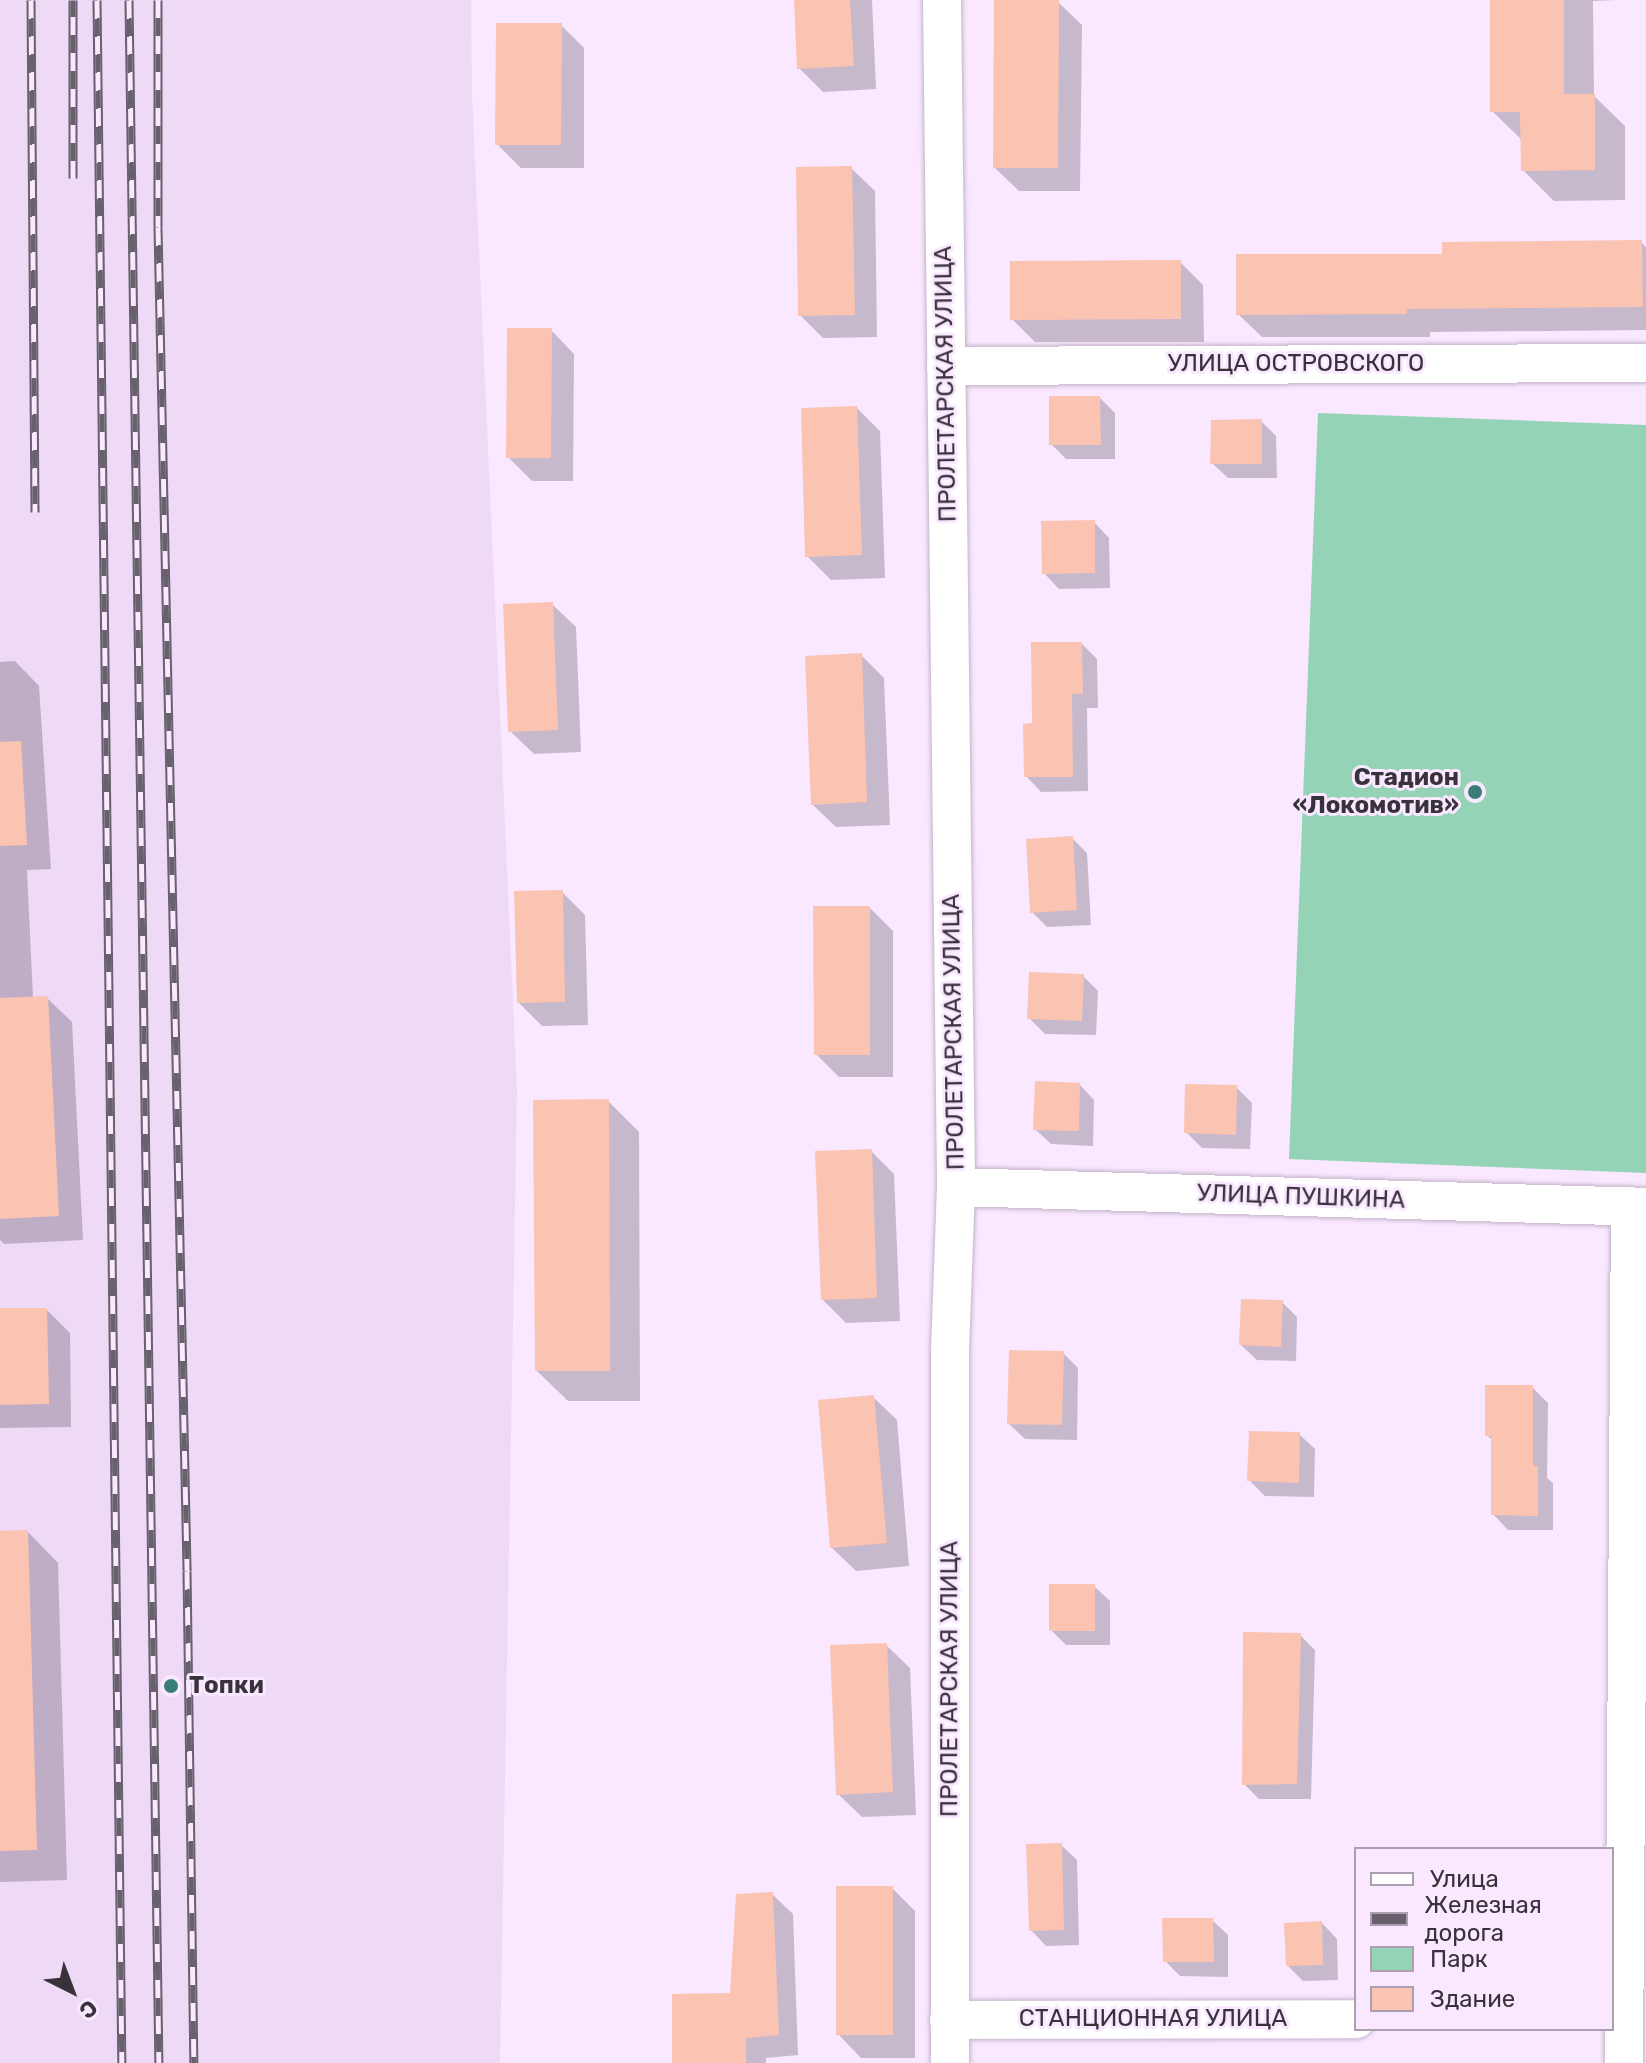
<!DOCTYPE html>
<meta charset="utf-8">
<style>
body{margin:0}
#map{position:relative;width:1646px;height:2063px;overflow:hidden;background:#f9e8ff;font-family:Rubik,sans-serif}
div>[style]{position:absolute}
.built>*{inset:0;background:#eed9f6}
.green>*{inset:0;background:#95d3b6}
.shadow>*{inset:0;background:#0003}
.building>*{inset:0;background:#fbc3b2}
.roads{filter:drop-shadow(0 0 2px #c4b3c9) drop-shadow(0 0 2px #c4b3c9)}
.street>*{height:38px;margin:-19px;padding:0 19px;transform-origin:19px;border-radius:19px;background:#fff}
.rail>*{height:9px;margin-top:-4.5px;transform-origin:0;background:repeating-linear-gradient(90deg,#f9e8ff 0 18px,#68606c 0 36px);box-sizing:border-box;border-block:2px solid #68606c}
.dots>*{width:22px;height:22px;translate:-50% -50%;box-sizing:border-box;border:4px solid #f9e8ff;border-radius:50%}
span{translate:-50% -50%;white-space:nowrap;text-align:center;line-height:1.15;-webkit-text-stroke:6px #f9e8ff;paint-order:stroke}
.street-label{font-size:24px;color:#38323b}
.poi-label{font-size:24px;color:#38323b;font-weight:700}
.right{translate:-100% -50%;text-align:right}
.left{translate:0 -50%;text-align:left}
.legend{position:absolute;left:1354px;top:1847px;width:260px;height:184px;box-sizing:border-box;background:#f9e8ff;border:2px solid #ac9fb1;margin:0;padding:10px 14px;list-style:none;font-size:24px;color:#38323b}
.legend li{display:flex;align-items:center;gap:16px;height:40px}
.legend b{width:40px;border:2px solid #ac9fb1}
.north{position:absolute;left:32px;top:1951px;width:80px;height:80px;-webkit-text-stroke:6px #f9e8ff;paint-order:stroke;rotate:138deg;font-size:22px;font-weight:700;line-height:32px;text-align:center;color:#38323b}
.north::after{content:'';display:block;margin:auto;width:28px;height:36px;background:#38323b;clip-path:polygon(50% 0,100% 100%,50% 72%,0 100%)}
</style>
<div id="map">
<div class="built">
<i style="clip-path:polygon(0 0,471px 0,472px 94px,517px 1091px,500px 2063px,0 2063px)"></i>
</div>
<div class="green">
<i style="clip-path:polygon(1318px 413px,1646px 425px,1646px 1173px,1289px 1159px)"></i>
</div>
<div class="shadow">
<i style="clip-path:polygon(796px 0,872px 0,876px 89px,823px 92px,799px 68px)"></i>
<i style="clip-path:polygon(1492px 0,1615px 0,1593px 1px,1594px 96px,1625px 126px,1625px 200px,1554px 201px,1523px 170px,1523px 141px,1492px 111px)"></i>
<i style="clip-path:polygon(1058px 2px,1082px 25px,1080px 191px,1019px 191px,995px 168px)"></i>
<i style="clip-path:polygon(561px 25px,584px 48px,584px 168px,521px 168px,497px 144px)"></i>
<i style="clip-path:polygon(851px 168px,875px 191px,877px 337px,823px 338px,800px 315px)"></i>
<i style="clip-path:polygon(1641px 242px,1646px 247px,1646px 330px,1430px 332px,1430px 337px,1262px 337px,1238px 314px,1444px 256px)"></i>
<i style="clip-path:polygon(1180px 262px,1203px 285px,1204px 342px,1035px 342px,1012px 319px)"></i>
<i style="clip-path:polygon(551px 330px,574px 354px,573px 481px,532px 481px,508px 457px)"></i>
<i style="clip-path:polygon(1100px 398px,1115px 413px,1115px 459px,1066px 459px,1051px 444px)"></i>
<i style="clip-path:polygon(857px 408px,880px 431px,885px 578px,831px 580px,807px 556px)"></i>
<i style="clip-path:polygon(1261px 421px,1276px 436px,1277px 478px,1228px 478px,1212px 463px)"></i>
<i style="clip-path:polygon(1094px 522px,1109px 538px,1110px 588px,1059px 589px,1044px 573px)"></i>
<i style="clip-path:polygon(552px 604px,576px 627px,581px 752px,534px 754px,510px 731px)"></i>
<i style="clip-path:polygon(1082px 644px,1097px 659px,1098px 708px,1087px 708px,1088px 791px,1041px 792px,1026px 776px,1034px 725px)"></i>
<i style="clip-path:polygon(861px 655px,884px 678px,890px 825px,836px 827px,812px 804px)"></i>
<i style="clip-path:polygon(15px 661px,39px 686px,51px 869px,27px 870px,33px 998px,47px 998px,72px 1022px,83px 1240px,4px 1244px,0 1240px,0 662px)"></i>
<i style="clip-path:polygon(1072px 838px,1087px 853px,1091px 925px,1047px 927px,1032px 912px)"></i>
<i style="clip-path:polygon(562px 892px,585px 915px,588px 1025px,542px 1026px,519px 1003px)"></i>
<i style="clip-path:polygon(870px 908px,893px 931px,893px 1077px,839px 1077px,816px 1054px)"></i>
<i style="clip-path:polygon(1083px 976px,1098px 991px,1096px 1035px,1045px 1034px,1029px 1018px)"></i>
<i style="clip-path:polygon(1079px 1084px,1094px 1100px,1093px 1146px,1051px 1144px,1035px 1129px)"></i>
<i style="clip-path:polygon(1236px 1087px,1252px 1103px,1250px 1149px,1202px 1148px,1186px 1132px)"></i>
<i style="clip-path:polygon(608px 1101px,639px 1132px,640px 1401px,568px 1401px,537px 1371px)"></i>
<i style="clip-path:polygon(871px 1151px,894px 1174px,900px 1321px,846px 1323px,823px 1300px)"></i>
<i style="clip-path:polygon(1282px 1302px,1297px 1317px,1296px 1361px,1257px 1360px,1241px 1345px)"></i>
<i style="clip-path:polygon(0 1310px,47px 1310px,70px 1333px,71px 1427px,0 1428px)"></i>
<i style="clip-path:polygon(1063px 1353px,1078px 1368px,1077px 1440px,1025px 1439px,1009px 1424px)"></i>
<i style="clip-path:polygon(1532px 1387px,1548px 1403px,1547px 1478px,1553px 1483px,1553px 1530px,1508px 1530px,1493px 1514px,1493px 1441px,1487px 1435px)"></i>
<i style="clip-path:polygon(873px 1397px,897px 1420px,909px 1566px,856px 1571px,832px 1548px)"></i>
<i style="clip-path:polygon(1299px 1434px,1315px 1449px,1314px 1497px,1265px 1496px,1249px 1480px)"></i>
<i style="clip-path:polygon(28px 1532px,58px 1563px,67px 1880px,0 1882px,0 1533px)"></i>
<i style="clip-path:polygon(1094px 1586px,1110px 1601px,1110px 1645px,1066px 1645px,1051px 1630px)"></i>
<i style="clip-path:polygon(1300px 1635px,1315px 1650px,1311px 1799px,1259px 1799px,1244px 1784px)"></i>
<i style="clip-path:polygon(886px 1645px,910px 1668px,916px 1815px,862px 1817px,838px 1794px)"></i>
<i style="clip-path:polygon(1061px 1845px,1077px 1860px,1079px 1945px,1046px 1946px,1031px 1930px)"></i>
<i style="clip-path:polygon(892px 1888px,915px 1911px,915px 2058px,861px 2058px,838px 2034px)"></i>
<i style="clip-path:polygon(772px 1894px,793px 1914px,798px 2055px,766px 2058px,766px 2063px,674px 2063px,732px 1995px)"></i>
<i style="clip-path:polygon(1212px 1920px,1228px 1935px,1228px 1977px,1180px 1976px,1165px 1961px)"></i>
<i style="clip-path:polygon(1322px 1923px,1337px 1939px,1338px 1980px,1303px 1981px,1288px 1966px)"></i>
</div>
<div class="building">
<i style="clip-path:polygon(794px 0,850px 0,854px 66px,797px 69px)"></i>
<i style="clip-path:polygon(994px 0,1059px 0,1058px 168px,993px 168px)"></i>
<i style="clip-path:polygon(1490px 0,1564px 0,1564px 94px,1595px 94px,1595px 170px,1521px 171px,1520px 112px,1490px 112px)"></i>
<i style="clip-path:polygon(496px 23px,562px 23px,561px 145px,495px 145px)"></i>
<i style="clip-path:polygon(852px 166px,855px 315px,798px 316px,796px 167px)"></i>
<i style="clip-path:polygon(1642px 240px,1643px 307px,1407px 309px,1407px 314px,1236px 315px,1236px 254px,1442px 254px,1442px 242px)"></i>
<i style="clip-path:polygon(1181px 260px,1181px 319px,1010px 320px,1010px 261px)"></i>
<i style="clip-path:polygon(507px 328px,552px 328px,551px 458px,506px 458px)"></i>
<i style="clip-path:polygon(1049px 396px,1100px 396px,1101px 445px,1049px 445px)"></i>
<i style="clip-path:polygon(857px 406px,862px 555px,805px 557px,801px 408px)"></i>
<i style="clip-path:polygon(1262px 419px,1262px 464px,1210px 464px,1211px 420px)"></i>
<i style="clip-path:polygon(1095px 520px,1095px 573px,1042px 574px,1041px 521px)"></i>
<i style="clip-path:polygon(553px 602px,558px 730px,508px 732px,503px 604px)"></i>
<i style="clip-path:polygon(1031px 642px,1082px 642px,1083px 694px,1072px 694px,1073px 777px,1024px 777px,1023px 724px,1032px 723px)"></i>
<i style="clip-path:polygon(862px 653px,867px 802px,811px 805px,805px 656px)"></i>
<i style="clip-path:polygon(21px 741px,27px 845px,0 846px,0 742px)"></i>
<i style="clip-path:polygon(1073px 836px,1077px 910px,1030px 913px,1026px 839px)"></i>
<i style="clip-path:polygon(563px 890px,565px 1002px,517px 1003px,514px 891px)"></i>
<i style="clip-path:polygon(813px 906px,870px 906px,870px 1055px,814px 1055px)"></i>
<i style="clip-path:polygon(1029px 972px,1084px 974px,1082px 1021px,1027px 1019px)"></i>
<i style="clip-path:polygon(48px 996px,59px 1216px,0 1219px,0 998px)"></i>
<i style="clip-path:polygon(1035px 1081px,1080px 1083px,1079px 1131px,1033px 1130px)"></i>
<i style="clip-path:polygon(1185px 1084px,1237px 1085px,1236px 1135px,1184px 1133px)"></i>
<i style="clip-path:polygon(609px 1099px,610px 1371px,535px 1371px,533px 1100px)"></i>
<i style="clip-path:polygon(872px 1149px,877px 1298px,821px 1300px,815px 1151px)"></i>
<i style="clip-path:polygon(1241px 1299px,1283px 1300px,1281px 1347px,1239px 1345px)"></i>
<i style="clip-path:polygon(0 1308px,47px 1308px,49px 1404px,0 1405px)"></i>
<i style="clip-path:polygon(1009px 1350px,1064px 1351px,1062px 1425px,1007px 1424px)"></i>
<i style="clip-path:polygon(1485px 1385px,1533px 1385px,1533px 1466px,1538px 1466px,1538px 1516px,1491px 1515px,1491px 1436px,1485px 1436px)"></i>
<i style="clip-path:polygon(874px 1395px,887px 1543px,830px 1548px,818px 1400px)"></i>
<i style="clip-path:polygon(1249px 1431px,1300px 1432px,1299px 1483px,1247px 1481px)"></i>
<i style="clip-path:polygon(28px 1530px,37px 1850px,0 1851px,0 1531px)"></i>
<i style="clip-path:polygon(1049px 1584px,1095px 1584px,1095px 1631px,1049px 1631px)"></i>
<i style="clip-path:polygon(1243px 1632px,1301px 1633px,1297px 1784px,1242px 1785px)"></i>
<i style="clip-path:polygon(887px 1643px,893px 1792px,836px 1795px,830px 1645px)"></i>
<i style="clip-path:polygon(1062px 1843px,1064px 1930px,1029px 1931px,1026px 1844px)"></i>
<i style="clip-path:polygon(836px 1886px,893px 1886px,893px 2035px,836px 2035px)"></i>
<i style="clip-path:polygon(773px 1892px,779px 2035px,746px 2038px,746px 2063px,672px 2063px,672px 1994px,730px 1993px,736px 1894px)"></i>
<i style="clip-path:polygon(1162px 1918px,1213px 1918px,1214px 1962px,1163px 1962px)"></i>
<i style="clip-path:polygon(1322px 1921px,1323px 1965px,1286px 1966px,1284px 1923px)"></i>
</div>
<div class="roads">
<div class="street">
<i style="left:942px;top:0;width:1187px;rotate:89.32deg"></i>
<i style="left:956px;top:1187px;width:164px;rotate:92.1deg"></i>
<i style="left:950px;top:1351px;width:712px;rotate:90deg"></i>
<i style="left:946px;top:366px;width:700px;rotate:-0.25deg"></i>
<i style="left:956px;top:1187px;width:690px;rotate:1.66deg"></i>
<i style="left:949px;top:2020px;width:407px;rotate:-0.1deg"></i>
<i style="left:1624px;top:2063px;width:857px;rotate:-89.6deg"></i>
</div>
</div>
<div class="rail">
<i style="left:31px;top:0;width:512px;rotate:89.55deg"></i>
<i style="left:97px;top:0;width:2063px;rotate:89.31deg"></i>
<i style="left:129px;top:0;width:2063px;rotate:89.17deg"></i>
<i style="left:158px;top:0;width:227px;rotate:90deg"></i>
<i style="left:158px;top:227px;width:1344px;rotate:88.76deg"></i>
<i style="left:187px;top:1571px;width:492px;rotate:89.2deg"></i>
<i style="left:73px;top:178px;width:178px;rotate:-90deg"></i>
</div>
<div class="dots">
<i style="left:1475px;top:792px;background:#377e77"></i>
<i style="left:171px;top:1686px;background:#377e77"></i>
</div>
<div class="street-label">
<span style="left:1296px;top:364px">УЛИЦА ОСТРОВСКОГО</span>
<span style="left:946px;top:384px;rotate:-91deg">ПРОЛЕТАРСКАЯ УЛИЦА</span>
<span style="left:954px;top:1032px;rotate:-91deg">ПРОЛЕТАРСКАЯ УЛИЦА</span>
<span style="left:1301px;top:1197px;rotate:2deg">УЛИЦА ПУШКИНА</span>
<span style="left:950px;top:1679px;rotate:-90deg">ПРОЛЕТАРСКАЯ УЛИЦА</span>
<span style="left:1153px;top:2019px">СТАНЦИОННАЯ УЛИЦА</span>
</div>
<div class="poi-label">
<span class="right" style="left:1459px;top:792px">Стадион<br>«Локомотив»</span>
<span class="left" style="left:189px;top:1686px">Топки</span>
</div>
<ul class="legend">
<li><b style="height:10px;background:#fff"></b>Улица</li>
<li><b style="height:10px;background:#68606c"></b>Железная дорога</li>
<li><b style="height:22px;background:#95d3b6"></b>Парк</li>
<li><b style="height:22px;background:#fbc3b2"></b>Здание</li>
</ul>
<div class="north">С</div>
</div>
